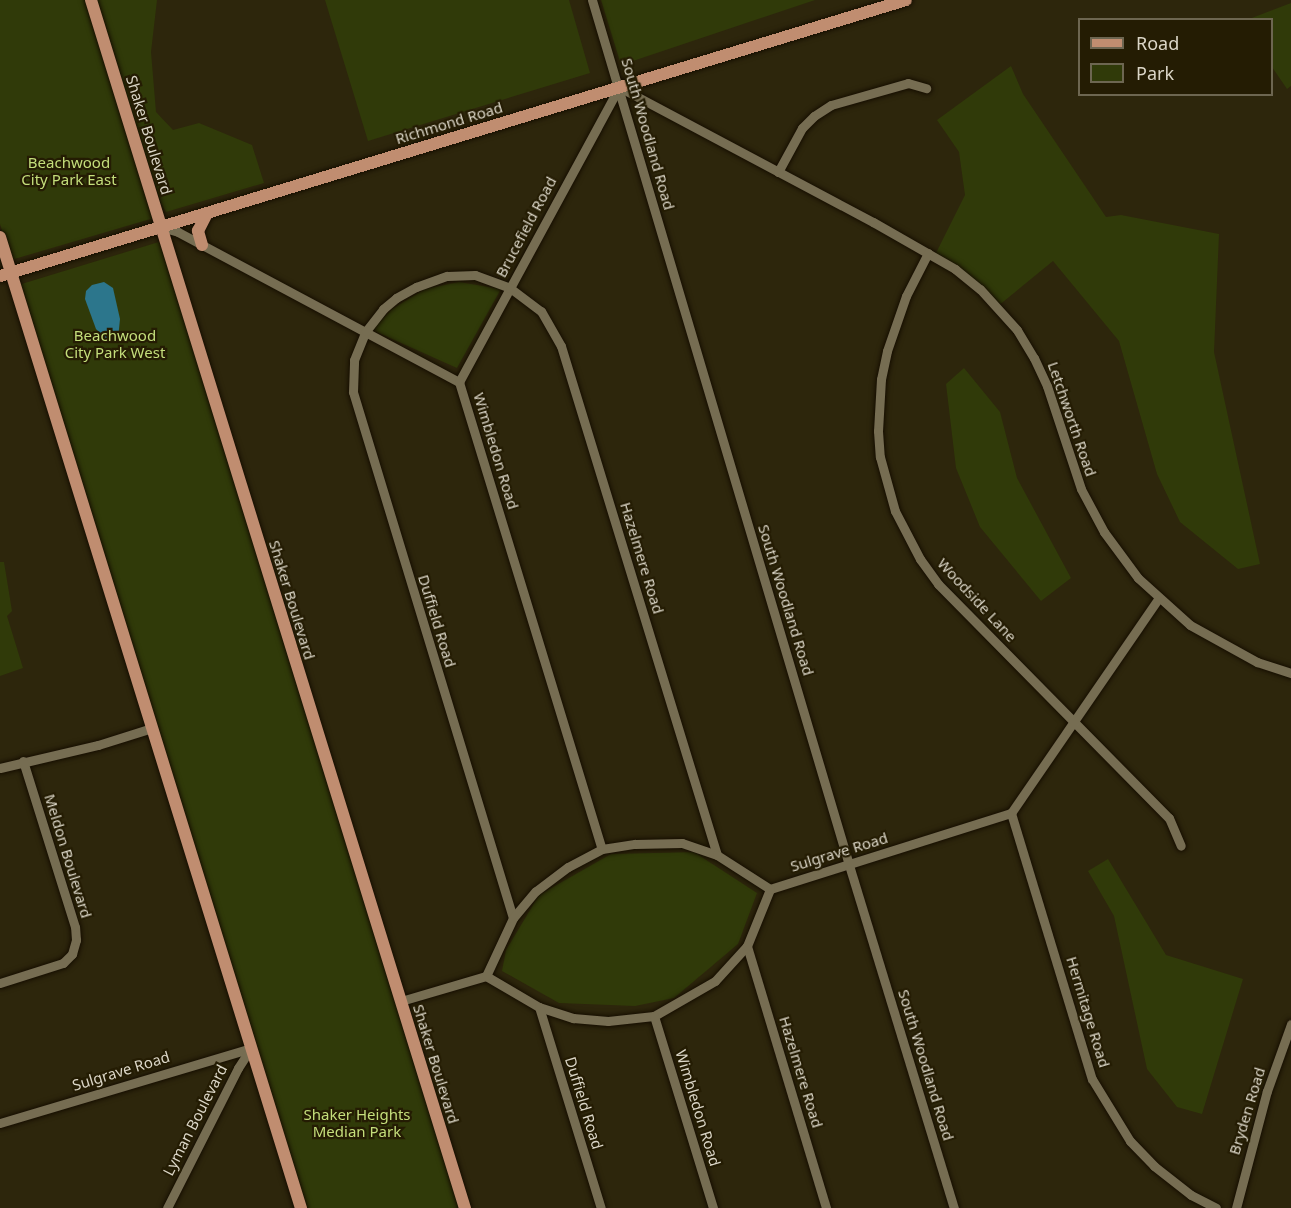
<!DOCTYPE html>
<style>
body{margin:0}
#map{position:relative;width:1291px;height:1208px;overflow:hidden;background:#2d260c;font-family:"Noto Sans",sans-serif}
div>[style]{position:absolute}
.green>*{inset:0;background:#303a09}
.water>*{inset:0;background:#2c768c}
.roads{filter:drop-shadow(0 0 2px #160e00) drop-shadow(0 0 2px #160e00)}
.minor>*{height:9px;margin:-4.5px;padding:0 4.5px;transform-origin:4.5px;border-radius:4.5px;background:#766d52}
.major>*{height:12px;margin:-6px;padding:0 6px;transform-origin:6px;border-radius:6px;background:#c08d70}
span{translate:-50% -50%;white-space:nowrap;text-align:center;line-height:1.15;-webkit-text-stroke:4.5px #241c03;paint-order:stroke}
.street-label{font-size:15px;color:#dbd6c7}
.park-label{font-size:15px;color:#c4de7b}
.legend{position:absolute;left:1078px;top:18px;width:195px;height:78px;box-sizing:border-box;background:#241c03;border:2px solid #6d6651;margin:0;padding:8px 10px;list-style:none;font-size:18px;color:#dbd6c7}
.legend li{display:flex;align-items:center;gap:12px;height:30px}
.legend b{width:30px;border:2px solid #6d6651}
</style>
<div id="map">
<div class="green">
<i style="clip-path:polygon(0 0,89px 0,154px 218px,11px 260px,0 224px)"></i>
<i style="clip-path:polygon(96px 0,157px 0,151px 52px,156px 112px,173px 130px,199px 123px,252px 145px,264px 183px,166px 212px,161px 203px)"></i>
<i style="clip-path:polygon(325px 0,569px 0,590px 73px,368px 141px)"></i>
<i style="clip-path:polygon(601px 0,815px 0,621px 65px)"></i>
<i style="clip-path:polygon(1291px 3px,1291px 86px,1287px 89px,1272px 67px,1272px 20px,1249px 19px)"></i>
<i style="clip-path:polygon(1011px 66px,1023px 94px,1106px 217px,1121px 215px,1219px 234px,1214px 352px,1260px 564px,1238px 569px,1180px 522px,1157px 474px,1119px 341px,1053px 261px,998px 306px,934px 257px,965px 195px,959px 152px,937px 120px)"></i>
<i style="clip-path:polygon(162px 241px,465px 1208px,301px 1208px,15px 286px)"></i>
<i style="clip-path:polygon(459px 282px,501px 289px,457px 368px,372px 330px,392px 309px,425px 289px)"></i>
<i style="clip-path:polygon(964px 368px,1000px 412px,1017px 478px,1071px 578px,1041px 601px,980px 527px,956px 468px,946px 384px)"></i>
<i style="clip-path:polygon(0 562px,4px 562px,12px 611px,7px 616px,23px 668px,0 676px)"></i>
<i style="clip-path:polygon(694px 852px,757px 893px,738px 944px,674px 998px,635px 1006px,559px 1003px,502px 971px,506px 950px,539px 895px,611px 854px)"></i>
<i style="clip-path:polygon(1108px 859px,1166px 955px,1243px 979px,1202px 1114px,1177px 1107px,1147px 1069px,1114px 916px,1088px 871px)"></i>
</div>
<div class="water">
<i style="clip-path:polygon(104px 282px,113px 288px,120px 319px,118px 339px,114px 341px,106px 339px,96px 329px,85px 299px,86px 291px,92px 285px)"></i>
</div>
<div class="roads">
<div class="minor">
<i style="left:592px;top:0;width:902px;rotate:73.45deg"></i>
<i style="left:849px;top:865px;width:359px;rotate:73deg"></i>
<i style="left:619px;top:87px;width:288px;rotate:28deg"></i>
<i style="left:873px;top:222px;width:95px;rotate:29.8deg"></i>
<i style="left:955px;top:269px;width:32px;rotate:39deg"></i>
<i style="left:980px;top:289px;width:55px;rotate:47.9deg"></i>
<i style="left:1017px;top:330px;width:33px;rotate:59deg"></i>
<i style="left:1034px;top:358px;width:31px;rotate:65deg"></i>
<i style="left:1047px;top:386px;width:108px;rotate:71.7deg"></i>
<i style="left:1081px;top:489px;width:49px;rotate:61.9deg"></i>
<i style="left:1104px;top:532px;width:57px;rotate:53.5deg"></i>
<i style="left:1138px;top:578px;width:70px;rotate:42.1deg"></i>
<i style="left:1190px;top:625px;width:77px;rotate:28.9deg"></i>
<i style="left:1257px;top:662px;width:36px;rotate:18deg"></i>
<i style="left:778px;top:172px;width:50px;rotate:-61.4deg"></i>
<i style="left:802px;top:128px;width:17px;rotate:-45deg"></i>
<i style="left:814px;top:116px;width:20px;rotate:-33deg"></i>
<i style="left:831px;top:105px;width:80px;rotate:-15.9deg"></i>
<i style="left:908px;top:83px;width:19px;rotate:16deg"></i>
<i style="left:161px;top:227px;width:18px;rotate:16deg"></i>
<i style="left:178px;top:232px;width:319px;rotate:28.1deg"></i>
<i style="left:459px;top:382px;width:488px;rotate:73deg"></i>
<i style="left:928px;top:253px;width:48px;rotate:117.1deg"></i>
<i style="left:906px;top:296px;width:58px;rotate:109.1deg"></i>
<i style="left:887px;top:351px;width:29px;rotate:102deg"></i>
<i style="left:881px;top:379px;width:52px;rotate:93.3deg"></i>
<i style="left:878px;top:431px;width:26px;rotate:86deg"></i>
<i style="left:880px;top:457px;width:56px;rotate:74.5deg"></i>
<i style="left:895px;top:511px;width:54px;rotate:62.5deg"></i>
<i style="left:920px;top:559px;width:31px;rotate:54deg"></i>
<i style="left:938px;top:584px;width:329px;rotate:45.4deg"></i>
<i style="left:1169px;top:818px;width:30px;rotate:67deg"></i>
<i style="left:459px;top:382px;width:336px;rotate:-61.5deg"></i>
<i style="left:0;top:768px;width:101px;rotate:-13.2deg"></i>
<i style="left:98px;top:745px;width:57px;rotate:-17.5deg"></i>
<i style="left:1011px;top:813px;width:278px;rotate:73.1deg"></i>
<i style="left:1092px;top:1079px;width:73px;rotate:58.5deg"></i>
<i style="left:1130px;top:1141px;width:35px;rotate:46deg"></i>
<i style="left:1154px;top:1166px;width:47px;rotate:38.1deg"></i>
<i style="left:1191px;top:1195px;width:28px;rotate:27deg"></i>
<i style="left:770px;top:889px;width:253px;rotate:-17.5deg"></i>
<i style="left:1011px;top:813px;width:260px;rotate:-55.5deg"></i>
<i style="left:513px;top:918px;width:550px;rotate:-106.92deg"></i>
<i style="left:353px;top:392px;width:32px;rotate:-88deg"></i>
<i style="left:354px;top:360px;width:31px;rotate:-68deg"></i>
<i style="left:366px;top:331px;width:28px;rotate:-52deg"></i>
<i style="left:383px;top:309px;width:17px;rotate:-40deg"></i>
<i style="left:396px;top:298px;width:23px;rotate:-29deg"></i>
<i style="left:416px;top:287px;width:33px;rotate:-20deg"></i>
<i style="left:447px;top:276px;width:28px;rotate:-2deg"></i>
<i style="left:475px;top:275px;width:37px;rotate:20deg"></i>
<i style="left:510px;top:288px;width:39px;rotate:37deg"></i>
<i style="left:541px;top:311px;width:40px;rotate:60.3deg"></i>
<i style="left:561px;top:346px;width:532px;rotate:72.96deg"></i>
<i style="left:747px;top:946px;width:274px;rotate:73.2deg"></i>
<i style="left:486px;top:976px;width:61px;rotate:30.3deg"></i>
<i style="left:539px;top:1007px;width:36px;rotate:18deg"></i>
<i style="left:573px;top:1018px;width:35px;rotate:5deg"></i>
<i style="left:608px;top:1021px;width:46px;rotate:-6.2deg"></i>
<i style="left:654px;top:1016px;width:70px;rotate:-29.8deg"></i>
<i style="left:715px;top:981px;width:47px;rotate:-47.6deg"></i>
<i style="left:747px;top:946px;width:61px;rotate:-68deg"></i>
<i style="left:0;top:983px;width:66px;rotate:-17.6deg"></i>
<i style="left:63px;top:963px;width:13px;rotate:-45deg"></i>
<i style="left:72px;top:954px;width:15px;rotate:-74deg"></i>
<i style="left:76px;top:940px;width:13px;rotate:-94deg"></i>
<i style="left:75px;top:927px;width:174px;rotate:-107.4deg"></i>
<i style="left:401px;top:1001px;width:89px;rotate:-16.4deg"></i>
<i style="left:486px;top:976px;width:64px;rotate:-65deg"></i>
<i style="left:513px;top:918px;width:35px;rotate:-50deg"></i>
<i style="left:536px;top:891px;width:40px;rotate:-37deg"></i>
<i style="left:568px;top:867px;width:38px;rotate:-28deg"></i>
<i style="left:602px;top:849px;width:33px;rotate:-9deg"></i>
<i style="left:635px;top:844px;width:47px;rotate:-1.2deg"></i>
<i style="left:682px;top:843px;width:37px;rotate:19deg"></i>
<i style="left:717px;top:855px;width:63px;rotate:32.7deg"></i>
<i style="left:539px;top:1007px;width:210px;rotate:72.9deg"></i>
<i style="left:654px;top:1016px;width:201px;rotate:72.9deg"></i>
<i style="left:0;top:1123px;width:262px;rotate:-16.6deg"></i>
<i style="left:167px;top:1208px;width:157px;rotate:-63.1deg"></i>
<i style="left:238px;top:1068px;width:24px;rotate:-57deg"></i>
<i style="left:1236px;top:1208px;width:121px;rotate:-75.2deg"></i>
<i style="left:1267px;top:1091px;width:71px;rotate:-70.3deg"></i>
</div>
<div class="major">
<i style="left:91px;top:0;width:1265px;rotate:72.8deg"></i>
<i style="left:0;top:237px;width:1017px;rotate:72.78deg"></i>
<i style="left:202px;top:245px;width:15px;rotate:-106deg"></i>
<i style="left:198px;top:231px;width:20px;rotate:-63deg"></i>
<i style="left:0;top:276px;width:947px;rotate:-16.94deg"></i>
</div>
</div>
<div class="street-label">
<span style="left:449px;top:123px;rotate:-17deg">Richmond Road</span>
<span style="left:648px;top:134px;rotate:74deg">South Woodland Road</span>
<span style="left:149px;top:135px;rotate:73deg">Shaker Boulevard</span>
<span style="left:526px;top:227px;rotate:-62deg">Brucefield Road</span>
<span style="left:1072px;top:419px;rotate:71deg">Letchworth Road</span>
<span style="left:496px;top:451px;rotate:73deg">Wimbledon Road</span>
<span style="left:642px;top:558px;rotate:73deg">Hazelmere Road</span>
<span style="left:292px;top:600px;rotate:73deg">Shaker Boulevard</span>
<span style="left:786px;top:600px;rotate:73deg">South Woodland Road</span>
<span style="left:977px;top:600px;rotate:47deg">Woodside Lane</span>
<span style="left:437px;top:621px;rotate:73deg">Duffield Road</span>
<span style="left:839px;top:852px;rotate:-17deg">Sulgrave Road</span>
<span style="left:68px;top:856px;rotate:73deg">Meldon Boulevard</span>
<span style="left:1088px;top:1012px;rotate:73deg">Hermitage Road</span>
<span style="left:436px;top:1064px;rotate:73deg">Shaker Boulevard</span>
<span style="left:926px;top:1065px;rotate:73deg">South Woodland Road</span>
<span style="left:121px;top:1071px;rotate:-17deg">Sulgrave Road</span>
<span style="left:801px;top:1072px;rotate:73deg">Hazelmere Road</span>
<span style="left:584px;top:1103px;rotate:73deg">Duffield Road</span>
<span style="left:698px;top:1108px;rotate:73deg">Wimbledon Road</span>
<span style="left:1247px;top:1111px;rotate:-73deg">Bryden Road</span>
<span style="left:195px;top:1120px;rotate:-63deg">Lyman Boulevard</span>
</div>
<div class="park-label">
<span style="left:69px;top:171px">Beachwood<br>City Park East</span>
<span style="left:115px;top:344px">Beachwood<br>City Park West</span>
<span style="left:357px;top:1123px">Shaker Heights<br>Median Park</span>
</div>
<ul class="legend">
<li><b style="height:8px;background:#c08d70"></b>Road</li>
<li><b style="height:16px;background:#303a09"></b>Park</li>
</ul>
</div>
